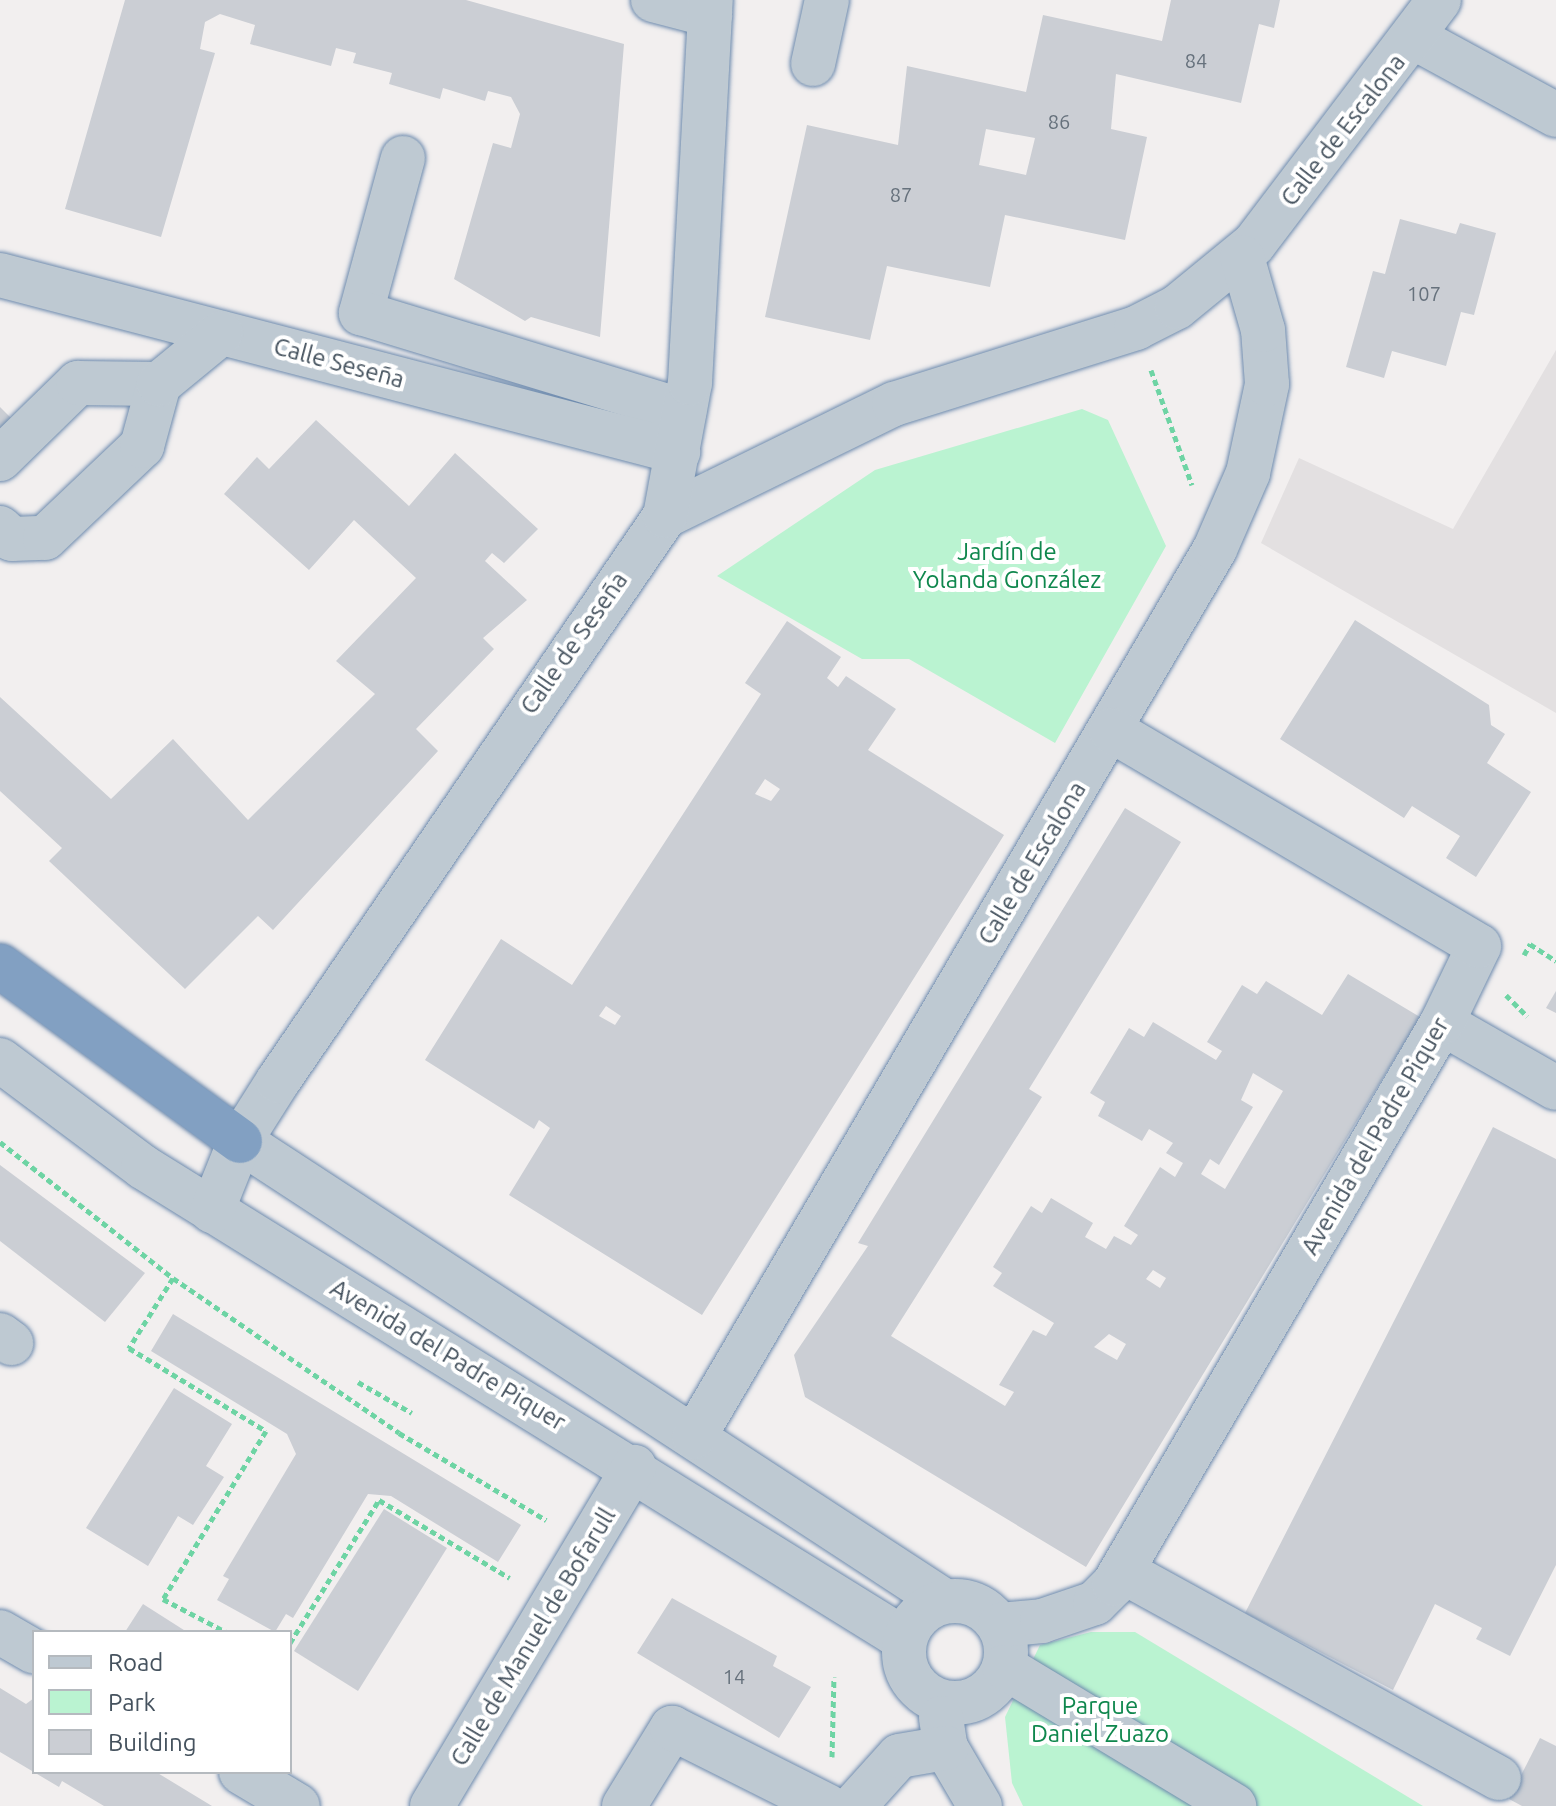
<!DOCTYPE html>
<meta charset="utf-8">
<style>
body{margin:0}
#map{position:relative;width:1556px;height:1806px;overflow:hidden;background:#f2efef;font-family:Ubuntu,sans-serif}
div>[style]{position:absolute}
.education>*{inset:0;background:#e3e0e1}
.green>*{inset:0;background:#baf3d1}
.building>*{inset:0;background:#cbced4}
.path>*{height:5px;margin-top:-2.5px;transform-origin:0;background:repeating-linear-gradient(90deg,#6ed4a4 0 6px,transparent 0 10px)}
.roads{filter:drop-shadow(0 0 2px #6e8bae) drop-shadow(0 0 2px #6e8bae)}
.minor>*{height:44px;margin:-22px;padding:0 22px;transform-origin:22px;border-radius:22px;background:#bec9d2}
.minor>.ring{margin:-22px;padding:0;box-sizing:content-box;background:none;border:44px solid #bec9d2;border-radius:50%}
.highway>*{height:44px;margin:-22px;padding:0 22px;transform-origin:22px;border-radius:22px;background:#82a0c2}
span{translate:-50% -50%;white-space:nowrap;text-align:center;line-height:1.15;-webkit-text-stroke:8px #fff;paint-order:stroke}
.number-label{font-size:20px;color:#66717c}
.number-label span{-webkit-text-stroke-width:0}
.street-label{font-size:24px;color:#45525e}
.park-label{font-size:24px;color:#0f874d}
.legend{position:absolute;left:32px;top:1630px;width:260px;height:144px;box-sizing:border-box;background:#fff;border:2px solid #b5babf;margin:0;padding:10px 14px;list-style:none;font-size:24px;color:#45525e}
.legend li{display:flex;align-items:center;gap:16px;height:40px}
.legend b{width:40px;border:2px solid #b5babf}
</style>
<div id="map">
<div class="education">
<i style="clip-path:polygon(1556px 350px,1556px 713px,1261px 543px,1299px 458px,1453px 529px)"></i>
</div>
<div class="green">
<i style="clip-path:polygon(1082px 409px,1108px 420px,1166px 546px,1055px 743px,909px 659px,862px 659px,717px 576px,875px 470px)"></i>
<i style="clip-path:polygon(1091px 1632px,1135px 1632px,1423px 1806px,1023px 1806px,1012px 1783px,1005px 1717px,1040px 1645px)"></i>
</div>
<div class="building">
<i style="clip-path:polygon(125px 0,466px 0,624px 44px,600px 337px,531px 317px,525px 321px,454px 279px,493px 143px,511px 148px,520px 114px,511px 97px,488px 91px,485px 101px,443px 88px,440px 99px,389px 84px,392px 73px,353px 63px,356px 53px,336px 48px,331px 66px,250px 44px,255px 25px,220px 14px,205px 22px,200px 49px,215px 53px,161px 237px,65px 209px)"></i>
<i style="clip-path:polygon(evenodd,1171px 0,1280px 0,1274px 28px,1259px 24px,1241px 103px,1116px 74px,1111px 129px,1147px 137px,1125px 240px,1005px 215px,990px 287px,887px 266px,870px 340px,765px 317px,807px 125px,898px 145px,907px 66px,1026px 92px,1043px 15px,1162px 41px,1171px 0,986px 129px,1035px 138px,1026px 175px,979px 165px,986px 129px)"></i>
<i style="clip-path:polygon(1400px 219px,1456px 234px,1460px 223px,1496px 233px,1474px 315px,1461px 312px,1446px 366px,1392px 351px,1384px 378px,1346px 367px,1373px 271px,1385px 274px)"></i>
<i style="clip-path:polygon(0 407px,20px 427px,0 445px)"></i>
<i style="clip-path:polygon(316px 420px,409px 506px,455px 453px,538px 529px,504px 563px,492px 553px,485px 561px,527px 600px,483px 638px,494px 649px,416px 729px,438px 751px,273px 930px,258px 916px,185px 989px,49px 861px,62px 848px,0 791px,0 697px,111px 799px,173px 739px,248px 820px,375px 694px,336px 661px,416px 578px,354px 520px,309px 570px,224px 494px,257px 457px,269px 469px)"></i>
<i style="clip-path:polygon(1355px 620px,1489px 705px,1491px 725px,1505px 734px,1487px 763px,1531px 792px,1476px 877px,1446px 858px,1460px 836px,1412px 806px,1404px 818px,1280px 739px)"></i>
<i style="clip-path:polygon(evenodd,787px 621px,841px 657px,827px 678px,838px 687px,846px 676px,896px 709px,868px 750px,1004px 835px,702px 1315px,509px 1195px,550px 1128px,539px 1120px,534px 1129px,425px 1060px,501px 939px,572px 985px,761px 694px,745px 683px,787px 621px,765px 779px,780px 789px,771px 801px,755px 794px,765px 779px,787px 621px,606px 1006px,621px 1016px,615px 1025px,599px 1016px,606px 1006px)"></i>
<i style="clip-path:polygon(evenodd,1125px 808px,1181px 842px,1029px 1089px,1042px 1097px,891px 1336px,1005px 1406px,1014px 1392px,999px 1385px,1033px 1330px,1046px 1336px,1054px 1323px,993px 1286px,1002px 1273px,993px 1267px,1031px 1206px,1042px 1213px,1051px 1198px,1093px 1223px,1085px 1237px,1106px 1249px,1114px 1236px,1131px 1245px,1138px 1235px,1124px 1226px,1160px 1167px,1175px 1177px,1183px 1163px,1166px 1153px,1173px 1143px,1149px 1129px,1142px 1141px,1098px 1116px,1105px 1102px,1090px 1093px,1129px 1028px,1144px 1037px,1153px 1022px,1216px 1060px,1222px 1051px,1207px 1042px,1242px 985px,1257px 994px,1266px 981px,1322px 1015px,1348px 974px,1420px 1017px,1086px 1567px,805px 1397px,794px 1355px,868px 1246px,858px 1243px,1125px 808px,1253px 1073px,1283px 1091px,1225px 1189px,1201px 1174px,1210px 1159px,1219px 1165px,1253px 1107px,1241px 1100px,1253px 1073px,1125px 808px,1153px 1270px,1166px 1278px,1160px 1288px,1146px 1279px,1153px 1270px,1125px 808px,1109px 1334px,1126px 1344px,1117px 1360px,1094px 1347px,1109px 1334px)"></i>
<i style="clip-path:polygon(1556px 991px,1556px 1013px,1546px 1008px)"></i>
<i style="clip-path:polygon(1493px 1127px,1556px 1159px,1556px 1565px,1510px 1656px,1476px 1639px,1482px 1628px,1435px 1604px,1393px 1690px,1245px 1613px)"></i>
<i style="clip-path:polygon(0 1165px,145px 1273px,105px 1322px,0 1241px)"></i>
<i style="clip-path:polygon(173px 1314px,521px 1525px,498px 1562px,391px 1496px,368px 1494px,293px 1618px,286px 1614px,275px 1632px,217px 1600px,229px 1579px,223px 1576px,296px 1454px,287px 1434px,151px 1351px)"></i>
<i style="clip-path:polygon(174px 1388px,232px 1424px,206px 1466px,224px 1477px,193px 1525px,178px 1516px,148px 1566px,86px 1528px)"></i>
<i style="clip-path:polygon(384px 1509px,447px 1548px,358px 1691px,294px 1651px)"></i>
<i style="clip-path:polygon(672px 1598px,777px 1656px,773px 1666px,811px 1687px,779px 1738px,637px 1653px)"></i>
<i style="clip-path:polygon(143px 1604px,187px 1632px,125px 1632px)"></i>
<i style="clip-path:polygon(0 1688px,26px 1704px,34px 1698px,34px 1772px,156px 1772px,212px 1806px,104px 1806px,62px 1781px,59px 1787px,0 1752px)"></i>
<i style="clip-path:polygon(1540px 1738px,1556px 1746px,1556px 1806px,1522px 1806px,1509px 1799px)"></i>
</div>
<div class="path">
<i style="left:1151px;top:370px;width:122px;rotate:70.4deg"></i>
<i style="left:1524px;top:955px;width:13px;rotate:-61deg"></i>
<i style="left:1530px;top:944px;width:31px;rotate:33deg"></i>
<i style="left:1506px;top:995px;width:30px;rotate:45deg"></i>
<i style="left:0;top:1142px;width:220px;rotate:38.2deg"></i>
<i style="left:173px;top:1278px;width:274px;rotate:34.4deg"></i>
<i style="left:399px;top:1433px;width:171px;rotate:30.6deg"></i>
<i style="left:173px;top:1278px;width:83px;rotate:122.2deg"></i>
<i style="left:129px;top:1348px;width:160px;rotate:31.2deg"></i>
<i style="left:266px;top:1431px;width:197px;rotate:121.5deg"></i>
<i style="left:163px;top:1599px;width:71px;rotate:27.6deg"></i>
<i style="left:358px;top:1382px;width:62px;rotate:29.9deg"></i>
<i style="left:290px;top:1643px;width:168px;rotate:-58.1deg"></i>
<i style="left:379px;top:1500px;width:152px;rotate:30.8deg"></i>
<i style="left:832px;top:1757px;width:80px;rotate:-88.6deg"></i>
</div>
<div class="roads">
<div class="minor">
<i style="left:653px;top:0;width:59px;rotate:14.7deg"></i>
<i style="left:1415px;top:38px;width:161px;rotate:28.6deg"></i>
<i style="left:813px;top:64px;width:66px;rotate:-77.7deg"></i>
<i style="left:403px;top:158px;width:161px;rotate:105.2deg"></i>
<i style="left:361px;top:313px;width:338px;rotate:16.9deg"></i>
<i style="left:0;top:275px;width:701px;rotate:14.63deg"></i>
<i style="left:0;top:459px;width:109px;rotate:-44.3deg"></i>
<i style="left:78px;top:383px;width:81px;rotate:0.7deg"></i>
<i style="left:665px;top:516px;width:255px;rotate:-26.1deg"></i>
<i style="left:894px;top:404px;width:254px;rotate:-17.4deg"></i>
<i style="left:1136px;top:328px;width:46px;rotate:-27.1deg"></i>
<i style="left:1177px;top:307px;width:99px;rotate:-39.3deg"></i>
<i style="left:1254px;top:244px;width:306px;rotate:-52.8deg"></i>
<i style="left:0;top:528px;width:16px;rotate:43deg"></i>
<i style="left:12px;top:539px;width:33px;rotate:-2deg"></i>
<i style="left:45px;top:538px;width:134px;rotate:-43.5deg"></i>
<i style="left:142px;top:446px;width:64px;rotate:-74.7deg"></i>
<i style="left:159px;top:384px;width:80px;rotate:-39.4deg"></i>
<i style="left:1442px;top:1023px;width:131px;rotate:29.7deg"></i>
<i style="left:0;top:1060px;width:179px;rotate:36.8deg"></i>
<i style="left:143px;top:1167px;width:895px;rotate:31.81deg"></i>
<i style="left:240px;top:1141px;width:841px;rotate:33.16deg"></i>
<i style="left:212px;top:1211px;width:75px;rotate:-68.2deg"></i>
<i style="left:240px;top:1141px;width:71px;rotate:-57.7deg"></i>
<i style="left:278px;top:1081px;width:685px;rotate:-55.59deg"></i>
<i style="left:665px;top:516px;width:135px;rotate:-79.4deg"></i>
<i style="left:690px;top:383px;width:384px;rotate:-86.9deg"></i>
<i style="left:0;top:1335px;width:14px;rotate:36deg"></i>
<i style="left:694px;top:1437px;width:1030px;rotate:-59.6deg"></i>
<i style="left:1215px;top:549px;width:83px;rotate:-66.5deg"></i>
<i style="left:1248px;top:473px;width:91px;rotate:-77.9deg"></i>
<i style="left:1267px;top:384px;width:54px;rotate:-94.2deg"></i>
<i style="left:1263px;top:330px;width:76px;rotate:-106deg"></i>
<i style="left:1122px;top:1571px;width:430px;rotate:28.8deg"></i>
<i class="ring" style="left:904px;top:1601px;width:58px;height:58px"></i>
<i style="left:1000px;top:1625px;width:42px;rotate:-5.4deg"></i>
<i style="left:1042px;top:1621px;width:56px;rotate:-18.8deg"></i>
<i style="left:1095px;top:1603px;width:27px;rotate:-45deg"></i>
<i style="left:1114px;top:1584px;width:650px;rotate:-59.69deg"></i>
<i style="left:1442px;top:1023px;width:85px;rotate:-64.3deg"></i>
<i style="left:1479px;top:946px;width:427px;rotate:-149.6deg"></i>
<i style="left:0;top:1632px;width:39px;rotate:30deg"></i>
<i style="left:1004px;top:1667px;width:269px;rotate:31.1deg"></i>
<i style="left:941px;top:1718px;width:30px;rotate:81deg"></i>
<i style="left:946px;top:1748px;width:67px;rotate:59.6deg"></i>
<i style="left:241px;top:1772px;width:66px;rotate:30.8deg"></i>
<i style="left:432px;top:1806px;width:395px;rotate:-59.2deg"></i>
<i style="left:624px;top:1806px;width:92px;rotate:-58.4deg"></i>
<i style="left:672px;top:1728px;width:174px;rotate:26.7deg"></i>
<i style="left:854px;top:1806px;width:67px;rotate:-48deg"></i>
<i style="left:899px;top:1756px;width:48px;rotate:-9.7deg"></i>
</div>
<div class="highway">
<i style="left:0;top:966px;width:297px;rotate:36.1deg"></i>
</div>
</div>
<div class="number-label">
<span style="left:1196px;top:60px">84</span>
<span style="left:1059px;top:121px">86</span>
<span style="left:901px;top:194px">87</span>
<span style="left:1424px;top:293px">107</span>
<span style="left:734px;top:1676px">14</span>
</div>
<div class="street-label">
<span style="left:1343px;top:130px;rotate:-52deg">Calle de Escalona</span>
<span style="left:339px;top:363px;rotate:15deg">Calle Seseña</span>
<span style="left:574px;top:643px;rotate:-55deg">Calle de Seseña</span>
<span style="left:1032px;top:863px;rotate:-59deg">Calle de Escalona</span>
<span style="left:1375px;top:1136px;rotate:-60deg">Avenida del Padre Piquer</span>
<span style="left:448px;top:1355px;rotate:31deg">Avenida del Padre Piquer</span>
<span style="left:533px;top:1637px;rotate:-59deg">Calle de Manuel de Bofarull</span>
</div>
<div class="park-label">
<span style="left:1007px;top:566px">Jardín de<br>Yolanda González</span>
<span style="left:1100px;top:1720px">Parque<br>Daniel Zuazo</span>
</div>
<ul class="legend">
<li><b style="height:10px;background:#bec9d2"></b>Road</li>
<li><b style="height:22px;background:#baf3d1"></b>Park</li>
<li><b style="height:22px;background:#cbced4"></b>Building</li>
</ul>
</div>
